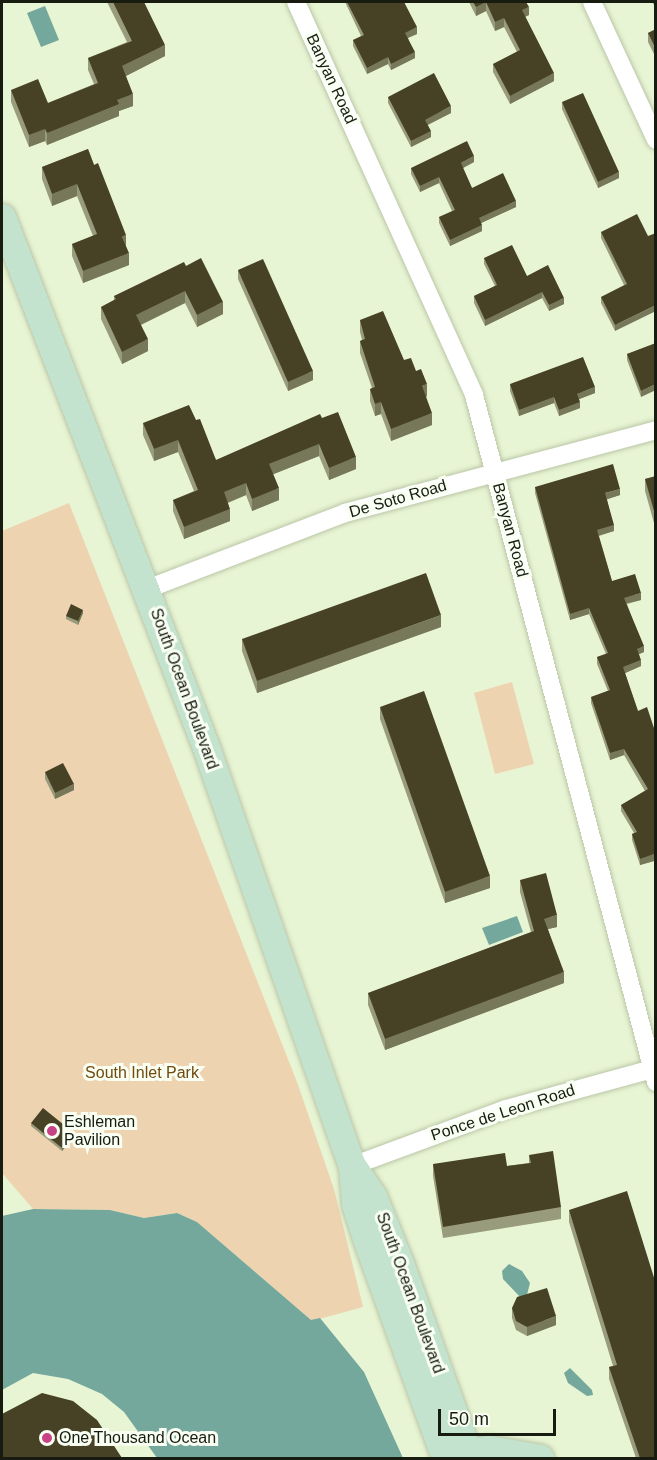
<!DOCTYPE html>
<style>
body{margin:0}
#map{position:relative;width:657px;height:1460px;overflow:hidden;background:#e8f5d4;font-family:Helvetica,sans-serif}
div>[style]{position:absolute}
.green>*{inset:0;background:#eed3b1}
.water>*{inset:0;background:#75a89c}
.roads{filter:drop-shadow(0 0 2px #bac6a7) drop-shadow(0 0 2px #bac6a7)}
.street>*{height:18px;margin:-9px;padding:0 9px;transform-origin:9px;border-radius:9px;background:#fff}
.secondary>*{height:27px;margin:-13.5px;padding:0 13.5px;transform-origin:13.5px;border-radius:13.5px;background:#c4e3ce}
.wall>*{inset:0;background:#989b7c}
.shaded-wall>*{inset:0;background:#77775a}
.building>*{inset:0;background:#474125}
.dots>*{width:16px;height:16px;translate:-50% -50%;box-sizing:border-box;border:3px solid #f9fff2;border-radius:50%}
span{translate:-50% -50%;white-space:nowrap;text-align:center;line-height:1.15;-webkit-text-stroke:6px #f9fff2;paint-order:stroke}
.street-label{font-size:16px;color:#171b10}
.park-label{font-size:16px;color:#704a0f}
.poi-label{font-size:16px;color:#171b10}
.left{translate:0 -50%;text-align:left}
.frame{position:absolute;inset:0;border:3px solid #171b10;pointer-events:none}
.scale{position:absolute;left:438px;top:1409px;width:118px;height:27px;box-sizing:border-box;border:3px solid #171b10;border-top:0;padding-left:8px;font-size:18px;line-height:21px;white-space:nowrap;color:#171b10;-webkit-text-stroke:4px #f9fff2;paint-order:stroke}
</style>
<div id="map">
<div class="green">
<i style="clip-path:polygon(69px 503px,297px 1082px,334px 1189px,363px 1307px,312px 1321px,197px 1222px,177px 1213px,144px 1218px,110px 1210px,33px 1209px,2px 1173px,2px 531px)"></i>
<i style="clip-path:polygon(512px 682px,534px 764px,495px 774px,474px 693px)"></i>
</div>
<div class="water">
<i style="clip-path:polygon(45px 6px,59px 40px,41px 47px,27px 13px)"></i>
<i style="clip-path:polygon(517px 916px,523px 932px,489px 945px,482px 928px)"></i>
<i style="clip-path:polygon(33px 1209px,110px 1210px,144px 1218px,177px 1213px,197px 1222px,311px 1320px,320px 1318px,364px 1372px,403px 1458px,157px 1458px,124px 1412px,102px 1394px,68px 1379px,33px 1373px,2px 1390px,2px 1216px)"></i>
<i style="clip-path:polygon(509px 1264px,522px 1271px,530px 1283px,527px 1295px,521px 1298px,503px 1279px,502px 1271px)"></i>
<i style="clip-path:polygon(570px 1368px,592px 1390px,593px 1395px,587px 1396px,568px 1383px,564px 1373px)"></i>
</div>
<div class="roads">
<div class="street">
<i style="left:296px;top:2px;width:431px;rotate:65.6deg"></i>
<i style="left:474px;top:395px;width:711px;rotate:75.16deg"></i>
<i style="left:592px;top:2px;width:152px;rotate:65.1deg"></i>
<i style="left:147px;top:589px;width:212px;rotate:-21deg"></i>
<i style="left:345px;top:513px;width:322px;rotate:-14.9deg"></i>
<i style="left:352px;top:1166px;width:164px;rotate:-20.3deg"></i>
<i style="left:506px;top:1109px;width:156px;rotate:-15.3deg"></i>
</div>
<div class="secondary">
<i style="left:2px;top:217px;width:571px;rotate:68.96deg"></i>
<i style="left:207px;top:750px;width:441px;rotate:70.8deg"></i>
<i style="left:352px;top:1166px;width:38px;rotate:85deg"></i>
<i style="left:355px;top:1204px;width:39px;rotate:72deg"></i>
<i style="left:367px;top:1241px;width:231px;rotate:70.2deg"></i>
<i style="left:354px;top:1168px;width:34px;rotate:56deg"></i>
<i style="left:373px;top:1196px;width:72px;rotate:68.1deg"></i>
<i style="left:400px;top:1263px;width:207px;rotate:70.3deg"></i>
<i style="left:451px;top:1455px;width:38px;rotate:-9deg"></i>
<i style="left:489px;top:1449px;width:52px;rotate:10deg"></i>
</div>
</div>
<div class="wall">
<i style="clip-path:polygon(107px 2px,144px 2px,165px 56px,126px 76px,133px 106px,119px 111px,119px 116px,47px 145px,45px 141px,29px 147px,11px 102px,11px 90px,48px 103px,94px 84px,88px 70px,88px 58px,127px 42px)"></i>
<i style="clip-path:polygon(345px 2px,404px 2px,417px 34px,408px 38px,415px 58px,391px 70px,388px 64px,367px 74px,353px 46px,353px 40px,361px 36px)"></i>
<i style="clip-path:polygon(469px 2px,526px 2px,529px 15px,525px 17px,554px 81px,510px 104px,493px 72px,493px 64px,517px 52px,504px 27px,495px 31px,486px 11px,476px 16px)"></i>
<i style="clip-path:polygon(652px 2px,656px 2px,656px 8px)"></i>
<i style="clip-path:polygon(656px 29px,656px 56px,655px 56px,648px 42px,648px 33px)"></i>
<i style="clip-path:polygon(388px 97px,451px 113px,428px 125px,431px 137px,411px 147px,388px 103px)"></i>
<i style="clip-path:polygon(562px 102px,619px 178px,598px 188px,562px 109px)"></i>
<i style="clip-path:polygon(88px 149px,126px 247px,129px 265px,83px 283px,72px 256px,72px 244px,93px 236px,77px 196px,52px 206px,42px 179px,42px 167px)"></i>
<i style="clip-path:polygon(474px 162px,463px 168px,472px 188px,516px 207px,481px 223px,482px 231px,450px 246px,439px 223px,439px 217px,452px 211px,439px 183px,420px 192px,411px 174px,411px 168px)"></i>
<i style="clip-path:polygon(601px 232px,648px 236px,615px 331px,601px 303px,601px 297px,624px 285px,601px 238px)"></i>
<i style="clip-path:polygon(484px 258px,527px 276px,564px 304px,549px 311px,542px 298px,485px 326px,474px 303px,474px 296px,495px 286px,484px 264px)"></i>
<i style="clip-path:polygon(186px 266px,223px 314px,197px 327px,185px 303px,141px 325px,148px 351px,122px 364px,101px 319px,101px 307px,114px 300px,114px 296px)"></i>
<i style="clip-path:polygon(238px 270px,313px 380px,288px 391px,238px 279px)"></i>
<i style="clip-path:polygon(360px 320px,404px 360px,427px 396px,426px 397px,432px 425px,391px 441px,381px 414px,375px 416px,370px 401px,370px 389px,372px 388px,360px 353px,360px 341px,362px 340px,360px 332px)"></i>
<i style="clip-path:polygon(656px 343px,641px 397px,627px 360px,627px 354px)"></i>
<i style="clip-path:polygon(510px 384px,595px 393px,579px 399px,580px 408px,559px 416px,554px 403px,519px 416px,510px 391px)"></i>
<i style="clip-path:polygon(322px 418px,356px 469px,329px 480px,319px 456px,273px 474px,279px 500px,252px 511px,246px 495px,228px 503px,230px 521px,184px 539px,173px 511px,173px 500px,194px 491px,178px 452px,154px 461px,143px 435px,143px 423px,196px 420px,216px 460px)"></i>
<i style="clip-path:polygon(656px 476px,654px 523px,645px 491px,645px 479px)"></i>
<i style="clip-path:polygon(535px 487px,620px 495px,607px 499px,614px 531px,599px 536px,612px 581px,641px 600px,627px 604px,644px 652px,639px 654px,641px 666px,625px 673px,638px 711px,656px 734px,656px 865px,654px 861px,640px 865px,632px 840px,632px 834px,634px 833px,621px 811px,621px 805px,645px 791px,624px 755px,610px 760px,591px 703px,591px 697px,608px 691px,597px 664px,597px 657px,606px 654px,589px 614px,570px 620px,535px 493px)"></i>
<i style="clip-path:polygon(83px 613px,78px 625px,66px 619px,66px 616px)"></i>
<i style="clip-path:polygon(441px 627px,257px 693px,242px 651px,242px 639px)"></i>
<i style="clip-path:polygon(380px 707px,490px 888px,445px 903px,380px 719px)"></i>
<i style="clip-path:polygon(45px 772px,74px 790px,55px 799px,45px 779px)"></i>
<i style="clip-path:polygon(520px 880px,557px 927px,548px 929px,564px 983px,385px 1050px,368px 1005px,368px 993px,531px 932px,520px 892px)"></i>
<i style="clip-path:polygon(31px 1123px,74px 1136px,62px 1151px,31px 1126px)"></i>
<i style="clip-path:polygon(529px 1155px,561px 1207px,561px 1219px,443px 1238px,433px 1176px,433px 1164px,507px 1166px,529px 1163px)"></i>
<i style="clip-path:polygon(569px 1210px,656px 1458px,636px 1458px,609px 1379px,609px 1367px,613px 1366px,569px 1222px)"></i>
<i style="clip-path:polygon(512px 1308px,556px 1325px,527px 1336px,516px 1330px,512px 1318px)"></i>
</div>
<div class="shaded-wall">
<i style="clip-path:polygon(486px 2px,486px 11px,476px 16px,476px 7px)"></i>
<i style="clip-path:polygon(529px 7px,529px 15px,522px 18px,522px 10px)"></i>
<i style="clip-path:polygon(504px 18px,504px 27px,495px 31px,495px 22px)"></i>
<i style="clip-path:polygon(417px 27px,417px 34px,405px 39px,405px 33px)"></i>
<i style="clip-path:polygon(165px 45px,165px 56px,122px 78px,122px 66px)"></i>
<i style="clip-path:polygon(415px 52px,415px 58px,391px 70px,391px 64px)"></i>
<i style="clip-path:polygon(388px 57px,388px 64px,367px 74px,367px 68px)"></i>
<i style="clip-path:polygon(554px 73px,554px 81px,510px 104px,510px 96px)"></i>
<i style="clip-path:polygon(133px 94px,133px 106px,119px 111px,119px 116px,47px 145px,47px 133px,117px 100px)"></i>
<i style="clip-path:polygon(451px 106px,451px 113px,425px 126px,425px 120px)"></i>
<i style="clip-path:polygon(45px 129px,45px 141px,29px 147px,29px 135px)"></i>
<i style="clip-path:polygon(431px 131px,431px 137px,411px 147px,411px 141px)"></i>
<i style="clip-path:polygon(474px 156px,474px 162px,461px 169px,461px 163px)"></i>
<i style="clip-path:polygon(619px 172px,619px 178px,598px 188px,598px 182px)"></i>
<i style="clip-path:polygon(439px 177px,439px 183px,420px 192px,420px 186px)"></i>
<i style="clip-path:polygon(77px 184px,77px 196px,52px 206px,52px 194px)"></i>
<i style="clip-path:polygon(516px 201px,516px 207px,479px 224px,479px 218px)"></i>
<i style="clip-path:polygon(482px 225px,482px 231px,450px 246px,450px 240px)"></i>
<i style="clip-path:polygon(126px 235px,126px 247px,122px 237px)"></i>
<i style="clip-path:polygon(129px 253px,129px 265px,83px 283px,83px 271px)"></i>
<i style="clip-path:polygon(185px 291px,185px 303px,136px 327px,136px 315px)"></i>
<i style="clip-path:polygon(542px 292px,542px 298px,485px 326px,485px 320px)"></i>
<i style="clip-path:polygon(564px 298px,564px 304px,549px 311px,549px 305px)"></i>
<i style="clip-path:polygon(223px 302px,223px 314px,197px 327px,197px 315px)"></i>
<i style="clip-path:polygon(656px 305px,656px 311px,615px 331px,615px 325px)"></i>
<i style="clip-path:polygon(148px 339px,148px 351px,122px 364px,122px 352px)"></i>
<i style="clip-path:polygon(313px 371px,313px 380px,288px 391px,288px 382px)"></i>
<i style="clip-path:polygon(427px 384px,427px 396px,422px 398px,422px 386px)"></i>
<i style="clip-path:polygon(656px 384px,656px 390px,641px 397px,641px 391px)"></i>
<i style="clip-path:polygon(595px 387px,595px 393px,577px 400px,577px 394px)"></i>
<i style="clip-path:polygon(554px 397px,554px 403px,519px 416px,519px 410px)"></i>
<i style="clip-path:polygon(381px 402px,381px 414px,375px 416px,375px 404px)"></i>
<i style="clip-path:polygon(580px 402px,580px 408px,559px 416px,559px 410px)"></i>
<i style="clip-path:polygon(432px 413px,432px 425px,391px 441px,391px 429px)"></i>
<i style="clip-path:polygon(178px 440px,178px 452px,154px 461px,154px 449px)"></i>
<i style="clip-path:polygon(319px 444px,319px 456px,269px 476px,269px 464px)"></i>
<i style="clip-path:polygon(356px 457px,356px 469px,329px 480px,329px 468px)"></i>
<i style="clip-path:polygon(246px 483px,246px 495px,224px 504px,224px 492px)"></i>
<i style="clip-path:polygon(279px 488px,279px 500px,252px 511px,252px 499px)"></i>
<i style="clip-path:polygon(620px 489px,620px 495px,605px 500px,605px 493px)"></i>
<i style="clip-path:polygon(230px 509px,230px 521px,184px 539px,184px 527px)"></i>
<i style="clip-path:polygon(656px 510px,656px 522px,654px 523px,654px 511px)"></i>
<i style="clip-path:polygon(614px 525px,614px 531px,597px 536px,597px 530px)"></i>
<i style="clip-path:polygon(641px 593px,641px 600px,624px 604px,624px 598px)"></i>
<i style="clip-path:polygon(589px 608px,589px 614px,570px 620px,570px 614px)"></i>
<i style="clip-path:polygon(83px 610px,83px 613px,78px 625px,78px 621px)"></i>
<i style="clip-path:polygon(441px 615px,441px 627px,257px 693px,257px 681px)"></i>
<i style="clip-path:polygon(644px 646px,644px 652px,637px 655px,637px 649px)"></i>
<i style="clip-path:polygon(641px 660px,641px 666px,623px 674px,623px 667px)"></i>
<i style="clip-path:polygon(624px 749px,624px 755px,610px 760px,610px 753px)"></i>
<i style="clip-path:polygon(74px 784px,74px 790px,55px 799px,55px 793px)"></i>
<i style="clip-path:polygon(654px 854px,654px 861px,640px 865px,640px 859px)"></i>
<i style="clip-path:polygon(490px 876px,490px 888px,445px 903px,445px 892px)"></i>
<i style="clip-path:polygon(557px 915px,557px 927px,544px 930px,544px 919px)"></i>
<i style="clip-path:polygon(564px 972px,564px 983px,385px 1050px,385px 1039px)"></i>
<i style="clip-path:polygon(74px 1133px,74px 1136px,62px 1151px,62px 1148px)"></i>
<i style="clip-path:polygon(556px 1316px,556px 1325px,527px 1336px,527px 1327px)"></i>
</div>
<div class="building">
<i style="clip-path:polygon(113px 2px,144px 2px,165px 45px,122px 66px,133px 94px,117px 100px,119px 104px,47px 133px,45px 129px,29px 135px,11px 90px,38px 79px,48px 103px,98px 83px,88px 58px,132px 41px)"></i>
<i style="clip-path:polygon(347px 2px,404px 2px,417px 27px,405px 33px,415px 52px,391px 64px,388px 57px,367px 68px,353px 40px,364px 35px)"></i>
<i style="clip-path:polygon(473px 2px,526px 2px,529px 7px,522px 10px,554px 73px,510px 96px,493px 64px,520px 50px,504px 18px,495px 22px,486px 2px,476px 7px)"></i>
<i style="clip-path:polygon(656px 29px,656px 47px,655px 47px,648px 33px)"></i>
<i style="clip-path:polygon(434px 73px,451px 106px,425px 120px,431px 131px,411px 141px,388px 97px)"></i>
<i style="clip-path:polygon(583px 93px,619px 172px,598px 182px,562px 102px)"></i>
<i style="clip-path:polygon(467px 141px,474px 156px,461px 163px,472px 188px,503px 173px,516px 201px,479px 218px,482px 225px,450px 240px,439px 217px,455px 210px,439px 177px,420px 186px,411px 168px)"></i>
<i style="clip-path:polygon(88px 149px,94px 165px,98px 163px,126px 235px,122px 237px,129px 253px,83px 271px,72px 244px,97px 234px,77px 184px,52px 194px,42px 167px)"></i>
<i style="clip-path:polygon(637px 214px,648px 236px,656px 233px,656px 305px,615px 325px,601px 297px,627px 284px,601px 232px)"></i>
<i style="clip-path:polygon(512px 245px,527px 276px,548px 265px,564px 298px,549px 305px,542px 292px,485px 320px,474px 296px,497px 285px,484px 258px)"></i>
<i style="clip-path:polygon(201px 258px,223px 302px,197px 315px,185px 291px,136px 315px,148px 339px,122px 352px,101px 307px,116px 299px,114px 296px,184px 262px,186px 266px)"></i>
<i style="clip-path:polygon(263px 259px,313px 371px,288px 382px,238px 270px)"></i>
<i style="clip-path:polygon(383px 311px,404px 360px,411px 358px,416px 371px,421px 369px,427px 384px,422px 386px,432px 413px,391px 429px,381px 402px,375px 404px,370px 389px,375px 387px,360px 341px,365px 339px,360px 320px)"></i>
<i style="clip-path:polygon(656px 343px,656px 384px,641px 391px,627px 354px)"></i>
<i style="clip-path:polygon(583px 357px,595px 387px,577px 394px,580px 402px,559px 410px,554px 397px,519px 410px,510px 384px)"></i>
<i style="clip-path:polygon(189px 405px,196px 420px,200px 419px,216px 460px,320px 414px,322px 418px,338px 412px,356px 457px,329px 468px,319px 444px,269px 464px,279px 488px,252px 499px,246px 483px,224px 492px,230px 509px,184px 527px,173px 500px,198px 490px,178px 440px,154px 449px,143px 423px)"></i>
<i style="clip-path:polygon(613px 464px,620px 489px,605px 493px,614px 525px,597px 530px,612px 581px,635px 574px,641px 593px,624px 598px,644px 646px,637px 649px,641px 660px,623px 667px,638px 711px,647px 707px,656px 734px,656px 859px,654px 854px,640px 859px,632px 834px,637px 832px,621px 805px,648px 789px,624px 749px,610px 753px,591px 697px,610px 690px,597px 657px,608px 653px,589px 608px,570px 614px,535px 487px)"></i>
<i style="clip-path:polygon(656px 476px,656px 510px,654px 511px,645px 479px)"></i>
<i style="clip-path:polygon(426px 573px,441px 615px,257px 681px,242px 639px)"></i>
<i style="clip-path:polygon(71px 604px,83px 610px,78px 621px,66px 616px)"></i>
<i style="clip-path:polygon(424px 691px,490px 876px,445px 892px,380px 707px)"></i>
<i style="clip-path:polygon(63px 763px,74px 784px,55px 793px,45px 772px)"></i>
<i style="clip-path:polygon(546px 873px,557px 915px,544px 919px,564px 972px,385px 1039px,368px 993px,534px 931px,520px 880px)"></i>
<i style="clip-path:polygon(43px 1108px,74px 1133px,62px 1148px,31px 1123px)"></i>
<i style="clip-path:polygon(553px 1151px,561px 1207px,443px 1227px,433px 1164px,505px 1153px,507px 1166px,531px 1163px,529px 1155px)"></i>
<i style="clip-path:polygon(627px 1191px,656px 1284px,656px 1458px,640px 1458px,609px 1367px,617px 1365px,569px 1210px)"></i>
<i style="clip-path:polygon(547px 1288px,556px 1316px,527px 1327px,516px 1321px,512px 1308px,517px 1297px)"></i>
<i style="clip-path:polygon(42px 1393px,73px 1401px,97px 1420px,122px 1458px,2px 1458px,2px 1414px)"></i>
</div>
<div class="dots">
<i style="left:52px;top:1131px;background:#c84386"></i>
<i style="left:47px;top:1438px;background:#c84386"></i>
</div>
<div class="street-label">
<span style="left:331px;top:79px;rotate:65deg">Banyan Road</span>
<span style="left:398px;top:499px;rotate:-16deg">De Soto Road</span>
<span style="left:510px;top:530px;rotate:75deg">Banyan Road</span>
<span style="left:184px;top:689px;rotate:70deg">South Ocean Boulevard</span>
<span style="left:503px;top:1113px;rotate:-18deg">Ponce de Leon Road</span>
<span style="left:410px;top:1293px;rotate:70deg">South Ocean Boulevard</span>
</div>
<div class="park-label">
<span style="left:142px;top:1073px">South Inlet Park</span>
</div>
<div class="poi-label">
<span class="left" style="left:64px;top:1131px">Eshleman<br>Pavilion</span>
<span class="left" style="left:59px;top:1438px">One Thousand Ocean</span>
</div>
<div class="frame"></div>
<div class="scale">50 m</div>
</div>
